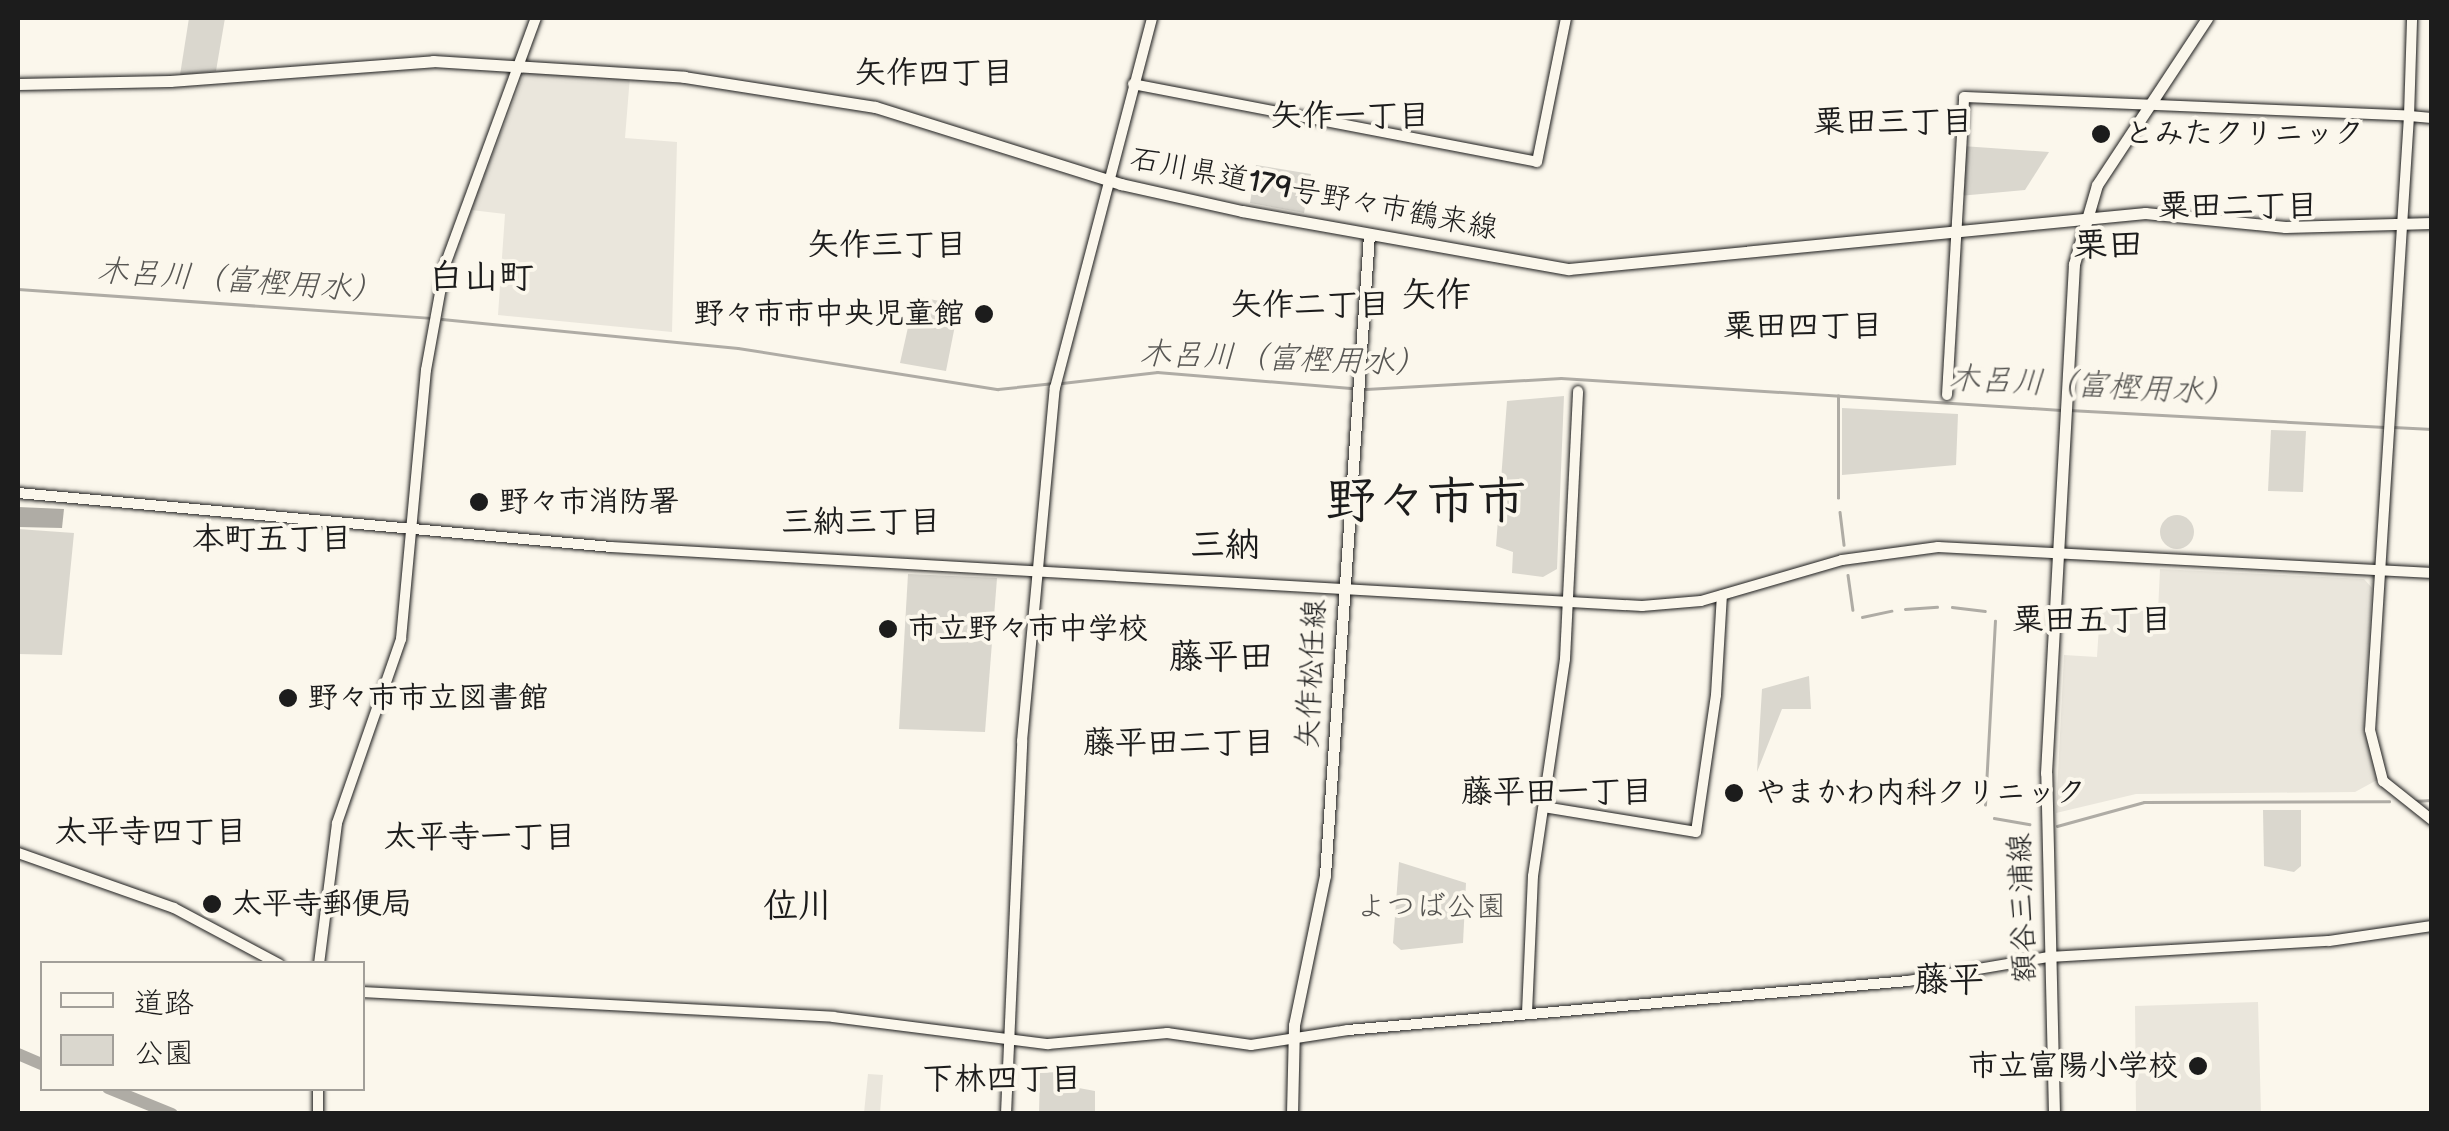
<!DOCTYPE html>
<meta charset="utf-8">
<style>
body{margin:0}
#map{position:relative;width:2449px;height:1131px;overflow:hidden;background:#fbf7ec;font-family:"Balsamiq Sans","Klee One",sans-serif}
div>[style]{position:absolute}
.built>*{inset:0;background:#eae6dc}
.green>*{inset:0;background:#dad7ce}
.round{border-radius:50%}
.water>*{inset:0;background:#afaca5}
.stream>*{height:2.5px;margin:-1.25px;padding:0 1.25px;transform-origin:1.25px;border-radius:1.25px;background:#afaca5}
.river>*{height:12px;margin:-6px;padding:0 6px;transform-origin:6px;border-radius:6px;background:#afaca5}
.roads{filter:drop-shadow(0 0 2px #1c1c1c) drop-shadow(0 0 2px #1c1c1c)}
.tertiary>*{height:10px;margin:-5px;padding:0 5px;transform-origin:5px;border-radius:5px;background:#fbf7ec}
.secondary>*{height:11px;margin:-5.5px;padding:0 5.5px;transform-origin:5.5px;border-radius:5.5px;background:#fbf7ec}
.dots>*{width:28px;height:28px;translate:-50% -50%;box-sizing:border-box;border:5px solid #fbf7ec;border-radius:50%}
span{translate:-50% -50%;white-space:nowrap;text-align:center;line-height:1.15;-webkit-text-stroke:8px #fbf7ec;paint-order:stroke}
.poi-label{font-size:30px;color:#1c1c1c;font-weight:700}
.left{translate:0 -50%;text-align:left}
.right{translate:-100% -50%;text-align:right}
.street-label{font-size:30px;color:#1c1c1c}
.park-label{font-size:30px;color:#555451}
.neighbourhood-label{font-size:32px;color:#1c1c1c;font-weight:700}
.water-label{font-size:32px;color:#575653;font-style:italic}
.quarter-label{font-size:35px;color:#1c1c1c;font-weight:700}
.town-label{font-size:50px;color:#1c1c1c;font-weight:700}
.frame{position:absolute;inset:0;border:20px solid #1c1c1c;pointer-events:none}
.legend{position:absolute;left:40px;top:961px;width:325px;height:130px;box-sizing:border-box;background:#fbf7ec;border:2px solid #a29f99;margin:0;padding:12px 18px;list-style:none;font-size:30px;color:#1c1c1c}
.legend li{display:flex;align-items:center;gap:20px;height:50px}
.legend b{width:50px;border:2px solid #a29f99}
</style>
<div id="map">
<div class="built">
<i style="clip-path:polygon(525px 72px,630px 76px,625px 138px,677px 142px,672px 332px,498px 315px,505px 214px,471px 210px)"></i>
<i style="clip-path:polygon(2160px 569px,2364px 579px,2372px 588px,2364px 727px,2377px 780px,2355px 792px,2136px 794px,2056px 813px,2064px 655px,2097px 657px,2100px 610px,2158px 611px)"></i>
<i style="clip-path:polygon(2258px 1002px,2261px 1113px,2136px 1113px,2135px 1006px)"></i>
<i style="clip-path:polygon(868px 1074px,883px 1075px,880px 1113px,864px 1113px)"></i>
</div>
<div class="green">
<i style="clip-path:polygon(189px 18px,225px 18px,216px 71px,180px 75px)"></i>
<i style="clip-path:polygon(1962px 146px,2049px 152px,2025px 190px,1959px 196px)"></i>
<i style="clip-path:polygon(1256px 165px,1311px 174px,1304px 213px,1250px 203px)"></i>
<i style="clip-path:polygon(915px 296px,959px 305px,946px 371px,900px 363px)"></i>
<i style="clip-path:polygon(1564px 396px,1557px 569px,1543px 577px,1512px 573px,1513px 552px,1496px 546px,1507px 401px)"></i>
<i style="clip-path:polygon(1842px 408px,1958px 414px,1956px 465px,1842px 475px)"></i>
<i style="clip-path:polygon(2271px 430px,2306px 431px,2303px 492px,2268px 491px)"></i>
<i class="round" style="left:2160px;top:515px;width:34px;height:34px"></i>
<i style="clip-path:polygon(18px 529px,74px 533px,62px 655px,18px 654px)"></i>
<i style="clip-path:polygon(908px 574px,997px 578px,985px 732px,899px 729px)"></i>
<i style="clip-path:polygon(1809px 676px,1811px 709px,1782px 709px,1757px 772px,1762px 689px)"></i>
<i style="clip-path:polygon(2263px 810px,2301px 810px,2301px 866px,2294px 872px,2264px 866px)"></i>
<i style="clip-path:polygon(1399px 862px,1466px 883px,1463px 943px,1401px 950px,1393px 943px)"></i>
<i style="clip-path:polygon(1058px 1072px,1057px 1084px,1095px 1091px,1095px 1113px,1039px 1113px,1040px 1073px)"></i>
</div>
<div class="water">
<i style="clip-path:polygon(18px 507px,64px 509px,62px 528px,18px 527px)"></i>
</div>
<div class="stream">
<i style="left:18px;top:289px;width:417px;rotate:4deg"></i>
<i style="left:442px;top:319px;width:297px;rotate:5.6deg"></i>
<i style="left:738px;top:348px;width:263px;rotate:9deg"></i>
<i style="left:998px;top:389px;width:56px;rotate:-6.1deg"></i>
<i style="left:1062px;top:383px;width:96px;rotate:-6.6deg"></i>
<i style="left:1157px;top:372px;width:197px;rotate:4.7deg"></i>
<i style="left:1366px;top:389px;width:195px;rotate:-3.2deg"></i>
<i style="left:1561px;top:378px;width:501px;rotate:3.66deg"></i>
<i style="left:2069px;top:410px;width:316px;rotate:3.1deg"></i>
<i style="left:2393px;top:427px;width:39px;rotate:3deg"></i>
<i style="left:1838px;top:498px;width:102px;rotate:-90deg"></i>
<i style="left:1840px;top:512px;width:33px;rotate:83deg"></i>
<i style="left:1848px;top:575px;width:35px;rotate:82deg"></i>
<i style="left:1952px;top:607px;width:33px;rotate:7deg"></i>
<i style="left:1905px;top:609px;width:32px;rotate:-4deg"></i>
<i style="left:1862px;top:617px;width:30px;rotate:-12deg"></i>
<i style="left:2413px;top:801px;width:19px;rotate:-3deg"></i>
<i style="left:1985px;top:805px;width:184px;rotate:-86.9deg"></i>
<i style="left:1994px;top:818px;width:36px;rotate:10deg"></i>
<i style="left:2057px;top:826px;width:90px;rotate:-15.4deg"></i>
<i style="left:2144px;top:802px;width:245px;rotate:-0.2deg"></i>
</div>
<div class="river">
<i style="left:18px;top:1054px;width:26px;rotate:23deg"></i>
<i style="left:108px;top:1088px;width:69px;rotate:22.1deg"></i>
</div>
<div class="roads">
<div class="tertiary">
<i style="left:1133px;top:84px;width:411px;rotate:10.9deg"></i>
<i style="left:1537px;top:162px;width:147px;rotate:-78.6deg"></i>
<i style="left:2432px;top:118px;width:23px;rotate:-175deg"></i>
<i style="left:2409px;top:116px;width:615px;rotate:93.63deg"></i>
<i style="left:2370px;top:730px;width:53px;rotate:75.7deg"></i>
<i style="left:2383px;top:781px;width:63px;rotate:38.5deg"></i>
<i style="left:1947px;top:395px;width:298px;rotate:-86.7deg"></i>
<i style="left:1964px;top:97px;width:445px;rotate:2.4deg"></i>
<i style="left:2409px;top:116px;width:98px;rotate:-88.2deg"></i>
<i style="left:18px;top:493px;width:595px;rotate:5.2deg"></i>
<i style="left:611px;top:547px;width:1033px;rotate:3.28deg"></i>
<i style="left:1642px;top:606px;width:59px;rotate:-4.8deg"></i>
<i style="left:1701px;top:601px;width:147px;rotate:-16.2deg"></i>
<i style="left:1842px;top:560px;width:97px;rotate:-7.7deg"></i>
<i style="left:1938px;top:547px;width:495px;rotate:3deg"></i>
<i style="left:1544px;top:807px;width:154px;rotate:9.3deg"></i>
<i style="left:1696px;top:832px;width:138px;rotate:-81.7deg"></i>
<i style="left:1716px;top:695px;width:100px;rotate:-86.6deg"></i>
<i style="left:18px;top:853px;width:165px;rotate:19.4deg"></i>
<i style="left:174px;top:908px;width:119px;rotate:28.1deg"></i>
<i style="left:319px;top:964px;width:142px;rotate:-82.7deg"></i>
<i style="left:337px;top:823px;width:195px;rotate:-70.8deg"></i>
<i style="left:401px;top:639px;width:270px;rotate:-84.7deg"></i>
<i style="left:426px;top:370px;width:107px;rotate:-79.7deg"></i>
<i style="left:445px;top:265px;width:263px;rotate:-69.8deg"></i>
<i style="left:362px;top:992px;width:472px;rotate:3deg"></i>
<i style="left:833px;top:1017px;width:217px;rotate:7.2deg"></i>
<i style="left:1048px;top:1044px;width:120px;rotate:-5.3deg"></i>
<i style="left:1167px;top:1033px;width:85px;rotate:8.1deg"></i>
<i style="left:1251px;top:1045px;width:98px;rotate:-8.8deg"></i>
<i style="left:1348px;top:1030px;width:562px;rotate:-5deg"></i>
<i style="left:1908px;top:981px;width:143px;rotate:-9.7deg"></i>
<i style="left:2049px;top:957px;width:280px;rotate:-3.3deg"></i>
<i style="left:2329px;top:941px;width:104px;rotate:-8.3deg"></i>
<i style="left:1527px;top:1013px;width:137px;rotate:-87.5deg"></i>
<i style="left:1533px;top:876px;width:219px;rotate:-81.6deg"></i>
<i style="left:1565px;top:659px;width:268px;rotate:-87.2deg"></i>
<i style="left:318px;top:1114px;width:26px;rotate:-90deg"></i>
<i style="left:1006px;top:1114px;width:373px;rotate:-87.5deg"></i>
<i style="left:1022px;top:741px;width:355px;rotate:-84.7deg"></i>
<i style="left:1055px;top:388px;width:383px;rotate:-75.3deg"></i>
</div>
<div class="secondary">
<i style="left:18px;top:84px;width:152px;rotate:-1.1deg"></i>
<i style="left:170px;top:81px;width:264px;rotate:-4.3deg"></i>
<i style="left:433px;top:61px;width:252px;rotate:3.6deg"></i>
<i style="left:684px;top:77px;width:193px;rotate:8.9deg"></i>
<i style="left:875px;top:107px;width:258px;rotate:17.4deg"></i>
<i style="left:1121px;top:184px;width:124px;rotate:12.6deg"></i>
<i style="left:1242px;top:211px;width:332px;rotate:10.1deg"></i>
<i style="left:1569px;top:269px;width:579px;rotate:-5.55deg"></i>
<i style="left:2145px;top:213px;width:141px;rotate:5.7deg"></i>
<i style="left:2285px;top:227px;width:147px;rotate:-1.6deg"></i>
<i style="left:1292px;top:1114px;width:89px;rotate:-88.7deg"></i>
<i style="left:1294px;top:1025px;width:153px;rotate:-78.3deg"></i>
<i style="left:1325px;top:875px;width:642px;rotate:-86.07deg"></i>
<i style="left:2054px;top:1114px;width:341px;rotate:-91.3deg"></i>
<i style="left:2046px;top:773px;width:510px;rotate:-86.85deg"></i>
<i style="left:2074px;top:264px;width:82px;rotate:-73.8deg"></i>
<i style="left:2097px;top:185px;width:200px;rotate:-56.6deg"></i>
</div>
</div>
<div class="dots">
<i style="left:2101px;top:134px;background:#1c1c1c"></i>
<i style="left:984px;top:314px;background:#1c1c1c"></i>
<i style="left:479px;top:502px;background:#1c1c1c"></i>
<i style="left:888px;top:629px;background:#1c1c1c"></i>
<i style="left:288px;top:698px;background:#1c1c1c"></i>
<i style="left:1734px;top:793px;background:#1c1c1c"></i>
<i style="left:212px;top:904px;background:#1c1c1c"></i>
<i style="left:2198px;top:1066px;background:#1c1c1c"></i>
</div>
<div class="poi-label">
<span class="left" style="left:2124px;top:134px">とみたクリニック</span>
<span class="right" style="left:964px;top:314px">野々市市中央児童館</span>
<span class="left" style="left:499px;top:502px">野々市消防署</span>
<span class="left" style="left:908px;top:629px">市立野々市中学校</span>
<span class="left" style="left:308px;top:698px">野々市市立図書館</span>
<span class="left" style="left:1756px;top:793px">やまかわ内科クリニック</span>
<span class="left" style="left:232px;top:904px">太平寺郵便局</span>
<span class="right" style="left:2178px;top:1066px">市立富陽小学校</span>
</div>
<div class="street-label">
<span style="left:1314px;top:194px;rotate:11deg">石川県道179号野々市鶴来線</span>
<span style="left:1312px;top:674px;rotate:-87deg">矢作松任線</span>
<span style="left:2023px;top:908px;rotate:-92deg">額谷三浦線</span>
</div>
<div class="park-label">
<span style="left:1431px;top:907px">よつば公園</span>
</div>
<div class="neighbourhood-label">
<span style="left:934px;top:74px">矢作四丁目</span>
<span style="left:1350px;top:117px">矢作一丁目</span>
<span style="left:1893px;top:123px">粟田三丁目</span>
<span style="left:2238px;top:207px">粟田二丁目</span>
<span style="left:887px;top:246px">矢作三丁目</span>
<span style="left:1310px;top:306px">矢作二丁目</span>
<span style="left:1803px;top:327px">粟田四丁目</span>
<span style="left:861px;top:523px">三納三丁目</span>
<span style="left:272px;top:540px">本町五丁目</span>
<span style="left:2092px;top:621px">粟田五丁目</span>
<span style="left:1179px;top:744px">藤平田二丁目</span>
<span style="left:1557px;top:793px">藤平田一丁目</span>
<span style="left:151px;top:833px">太平寺四丁目</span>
<span style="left:480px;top:838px">太平寺一丁目</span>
<span style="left:1002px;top:1080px">下林四丁目</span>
</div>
<div class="water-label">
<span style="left:240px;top:282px;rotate:4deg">木呂川（富樫用水）</span>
<span style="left:1283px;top:360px;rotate:2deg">木呂川（富樫用水）</span>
<span style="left:2092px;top:387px;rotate:3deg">木呂川（富樫用水）</span>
</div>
<div class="quarter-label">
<span style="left:2108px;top:246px">栗田</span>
<span style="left:481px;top:278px">白山町</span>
<span style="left:1436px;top:296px">矢作</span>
<span style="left:1225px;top:546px">三納</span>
<span style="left:1221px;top:658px">藤平田</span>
<span style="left:798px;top:907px">位川</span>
<span style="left:1949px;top:981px">藤平</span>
</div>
<div class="town-label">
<span style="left:1426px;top:503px">野々市市</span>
</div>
<div class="frame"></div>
<ul class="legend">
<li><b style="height:12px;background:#fbf7ec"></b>道路</li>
<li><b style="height:28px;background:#dad7ce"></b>公園</li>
</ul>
</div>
